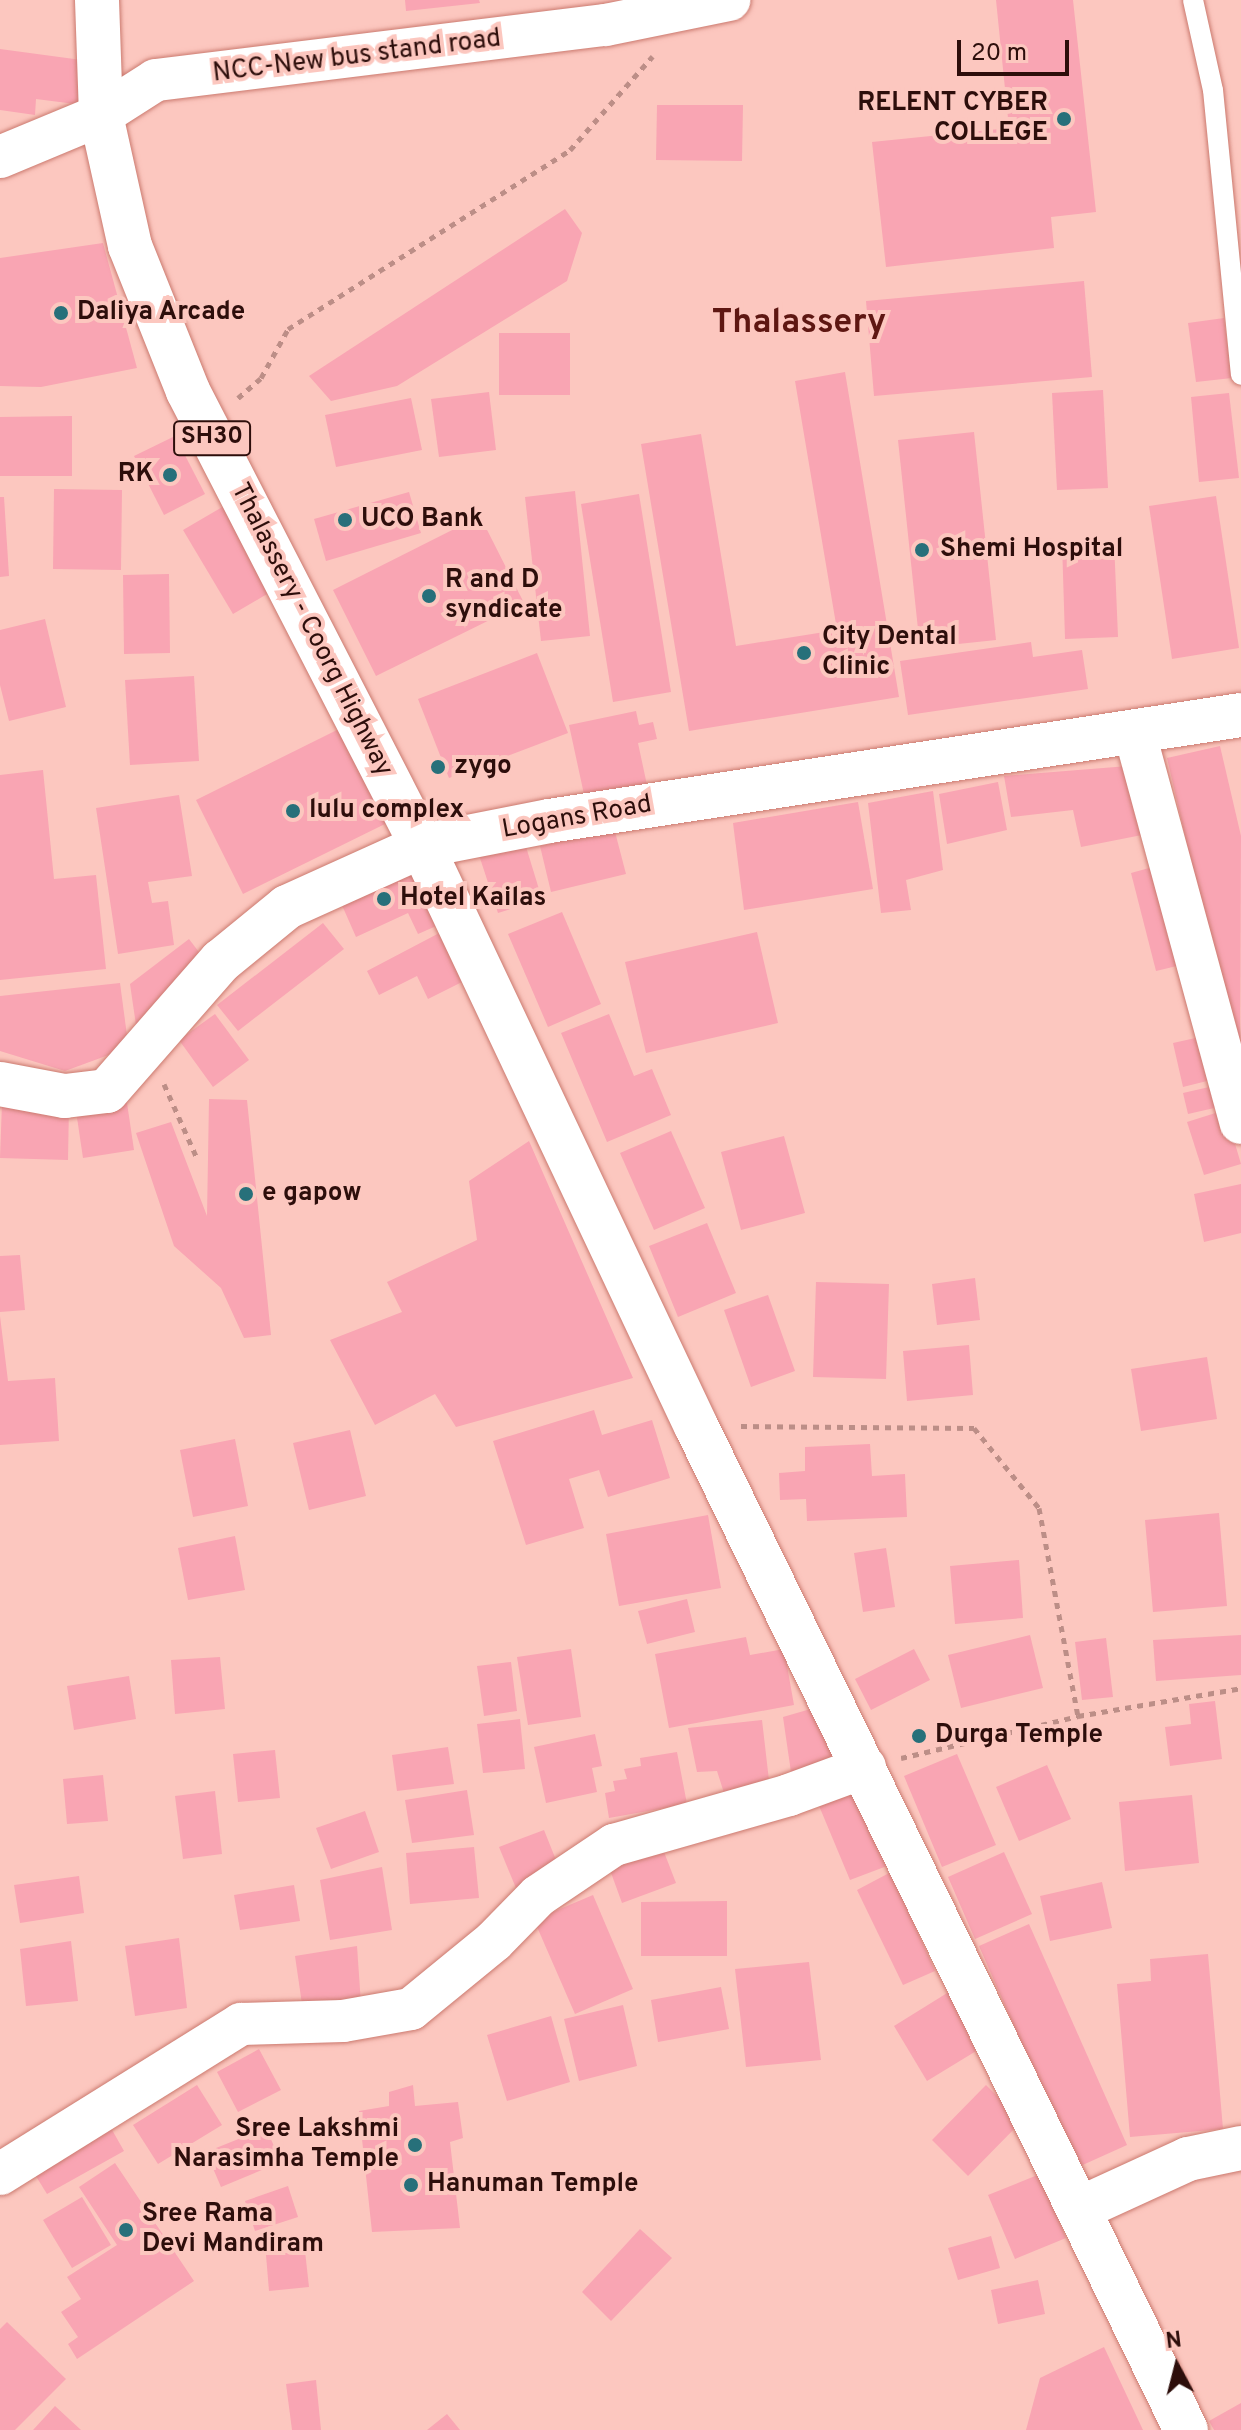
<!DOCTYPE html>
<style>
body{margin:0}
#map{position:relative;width:1241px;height:2430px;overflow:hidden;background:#fcc7bf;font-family:Overpass,sans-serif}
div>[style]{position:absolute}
.building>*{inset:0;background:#f9a5b3}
.path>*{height:5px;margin-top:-2.5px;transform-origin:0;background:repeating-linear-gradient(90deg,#bc8e87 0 6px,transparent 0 12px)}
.roads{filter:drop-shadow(0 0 2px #cb7a6f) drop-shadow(0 0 2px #cb7a6f)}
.lane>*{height:20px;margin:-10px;padding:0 10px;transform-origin:10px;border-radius:10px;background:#fff}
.street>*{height:42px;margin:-21px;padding:0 21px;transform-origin:21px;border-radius:21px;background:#fff}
.secondary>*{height:44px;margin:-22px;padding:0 22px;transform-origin:22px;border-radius:22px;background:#fff}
.primary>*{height:44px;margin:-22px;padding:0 22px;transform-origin:22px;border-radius:22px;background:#fff}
.dots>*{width:22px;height:22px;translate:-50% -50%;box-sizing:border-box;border:4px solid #fcc7bf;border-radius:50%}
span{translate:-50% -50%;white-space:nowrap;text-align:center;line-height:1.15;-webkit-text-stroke:8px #fcc7bf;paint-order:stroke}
.shield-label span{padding:2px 6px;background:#fcc7bf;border:2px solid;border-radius:6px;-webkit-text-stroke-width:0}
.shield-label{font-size:24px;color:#2d0e0b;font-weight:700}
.street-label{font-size:26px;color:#2d0e0b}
.poi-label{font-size:26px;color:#2d0e0b;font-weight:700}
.right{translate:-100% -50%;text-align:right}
.left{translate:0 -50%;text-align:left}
.district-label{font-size:34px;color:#5e1712;font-weight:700}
.north{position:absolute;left:1137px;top:2326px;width:80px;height:80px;-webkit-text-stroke:6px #fcc7bf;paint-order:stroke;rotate:353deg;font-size:22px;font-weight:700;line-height:32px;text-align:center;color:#2d0e0b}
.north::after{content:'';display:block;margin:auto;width:28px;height:36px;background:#2d0e0b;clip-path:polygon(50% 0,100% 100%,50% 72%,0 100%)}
.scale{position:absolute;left:957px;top:40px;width:112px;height:36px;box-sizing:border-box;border:4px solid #2d0e0b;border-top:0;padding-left:10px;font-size:24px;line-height:28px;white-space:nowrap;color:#2d0e0b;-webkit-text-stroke:6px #fcc7bf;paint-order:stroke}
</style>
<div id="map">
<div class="building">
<i style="clip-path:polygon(405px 0,479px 0,480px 3px,406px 11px)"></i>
<i style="clip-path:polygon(996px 0,1073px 0,1096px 212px,1051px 217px,1054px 248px,886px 267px,872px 142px,1009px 128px)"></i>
<i style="clip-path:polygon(0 49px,89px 61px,83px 105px,36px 99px,35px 115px,0 110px)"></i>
<i style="clip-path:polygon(657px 105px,743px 105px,742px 161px,656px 160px)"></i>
<i style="clip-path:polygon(565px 209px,582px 233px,567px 281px,397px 386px,331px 401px,309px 376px)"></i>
<i style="clip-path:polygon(103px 243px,137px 368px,41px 387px,0 386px,0 258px)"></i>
<i style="clip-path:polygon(1084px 281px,1092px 377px,874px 396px,866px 301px)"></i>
<i style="clip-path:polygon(1224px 318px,1232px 378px,1196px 382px,1188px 323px)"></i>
<i style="clip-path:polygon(499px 333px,570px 333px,570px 395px,499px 395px)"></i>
<i style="clip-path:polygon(845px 372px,899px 697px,689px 731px,641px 444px,701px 434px,736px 646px,837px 630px,795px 381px)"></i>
<i style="clip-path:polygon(1103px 390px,1108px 488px,1057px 490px,1052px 393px)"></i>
<i style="clip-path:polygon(489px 392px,496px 450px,439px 457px,431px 399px)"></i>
<i style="clip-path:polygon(1229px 393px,1239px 478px,1199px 482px,1191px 397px)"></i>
<i style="clip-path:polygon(411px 398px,422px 450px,336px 467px,325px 415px)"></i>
<i style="clip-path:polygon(72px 416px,72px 476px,0 476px,0 417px)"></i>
<i style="clip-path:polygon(974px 432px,996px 640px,920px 648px,898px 440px)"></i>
<i style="clip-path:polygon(175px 436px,205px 494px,164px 515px,134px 456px)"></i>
<i style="clip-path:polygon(54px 489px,122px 490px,121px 570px,53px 569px)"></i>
<i style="clip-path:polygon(575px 491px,590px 636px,541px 641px,525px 497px)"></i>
<i style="clip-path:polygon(409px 492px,421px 533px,326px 561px,314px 519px)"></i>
<i style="clip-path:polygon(639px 494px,671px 692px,613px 702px,581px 504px)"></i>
<i style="clip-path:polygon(1216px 496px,1239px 648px,1172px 659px,1149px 506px)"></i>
<i style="clip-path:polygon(0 497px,4px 497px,9px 576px,0 577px)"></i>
<i style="clip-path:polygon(224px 506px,274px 590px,233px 614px,183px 530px)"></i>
<i style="clip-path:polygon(480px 516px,524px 603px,376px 676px,333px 590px)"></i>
<i style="clip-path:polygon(1114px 541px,1118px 637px,1065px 639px,1062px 543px)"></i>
<i style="clip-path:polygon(169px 574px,170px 653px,124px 654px,123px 575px)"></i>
<i style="clip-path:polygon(45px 619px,66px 707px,9px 721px,0 685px,0 630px)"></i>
<i style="clip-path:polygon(1031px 642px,1033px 657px,1082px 650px,1088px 689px,908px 715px,900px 661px)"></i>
<i style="clip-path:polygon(537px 653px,568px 733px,449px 778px,418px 699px)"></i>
<i style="clip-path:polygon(194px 676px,199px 761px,130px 765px,125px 680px)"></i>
<i style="clip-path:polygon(636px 711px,639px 725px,653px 722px,657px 739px,638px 743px,647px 785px,585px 799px,569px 725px)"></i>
<i style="clip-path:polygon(343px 727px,389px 822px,243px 894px,196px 800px)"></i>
<i style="clip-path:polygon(1220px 746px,1241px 836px,1240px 1074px,1167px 758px)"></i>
<i style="clip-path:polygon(1128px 766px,1142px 835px,1081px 847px,1073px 810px,1011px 817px,1004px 776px)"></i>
<i style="clip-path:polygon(43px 770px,54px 879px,96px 875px,106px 969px,0 980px,0 775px)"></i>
<i style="clip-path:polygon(998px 782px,1007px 830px,947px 844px,939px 794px)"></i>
<i style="clip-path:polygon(933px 791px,943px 870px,906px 880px,911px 910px,881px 913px,868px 803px)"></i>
<i style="clip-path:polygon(179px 795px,192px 876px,148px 882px,152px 903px,168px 901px,174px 945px,118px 954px,96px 808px)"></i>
<i style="clip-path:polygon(858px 802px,873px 889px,744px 910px,733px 823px)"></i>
<i style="clip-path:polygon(614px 828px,626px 874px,551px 892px,540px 846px)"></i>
<i style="clip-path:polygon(523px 837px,542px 899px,498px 913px,478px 852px)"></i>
<i style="clip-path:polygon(425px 865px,450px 920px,418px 934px,408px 913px,356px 937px,341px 903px)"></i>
<i style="clip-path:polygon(1160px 865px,1185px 964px,1156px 971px,1131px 873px)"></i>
<i style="clip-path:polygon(562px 912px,601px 1004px,548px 1027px,508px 934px)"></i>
<i style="clip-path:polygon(323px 923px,344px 949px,238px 1031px,217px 1005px)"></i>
<i style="clip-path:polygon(445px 930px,470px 978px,428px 999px,417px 976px,379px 995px,367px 971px)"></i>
<i style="clip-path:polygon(757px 932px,778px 1023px,646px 1053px,625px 962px)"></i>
<i style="clip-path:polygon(189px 939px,208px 964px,137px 1032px,130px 984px)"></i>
<i style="clip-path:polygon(120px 983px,128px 1043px,114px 1053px,65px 1071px,0 1051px,0 996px)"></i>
<i style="clip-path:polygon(215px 1014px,249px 1060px,213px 1087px,179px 1040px)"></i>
<i style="clip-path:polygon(609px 1014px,634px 1076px,652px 1069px,671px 1115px,607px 1142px,561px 1033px)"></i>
<i style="clip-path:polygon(1209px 1035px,1219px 1078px,1183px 1087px,1173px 1043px)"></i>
<i style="clip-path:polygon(1218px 1085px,1223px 1106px,1188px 1114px,1183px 1093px)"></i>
<i style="clip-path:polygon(209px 1099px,247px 1100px,271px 1335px,244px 1338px,221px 1288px,174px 1246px,136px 1133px,171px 1122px,207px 1216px)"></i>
<i style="clip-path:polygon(2px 1103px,69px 1105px,68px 1160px,0 1158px)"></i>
<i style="clip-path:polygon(127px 1103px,134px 1150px,83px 1158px,76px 1111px)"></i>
<i style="clip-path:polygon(1225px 1110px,1241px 1164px,1204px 1175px,1187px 1122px)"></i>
<i style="clip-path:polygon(671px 1131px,705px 1208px,654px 1230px,620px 1153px)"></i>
<i style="clip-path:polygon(784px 1136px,805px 1213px,741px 1230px,721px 1152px)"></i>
<i style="clip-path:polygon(529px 1141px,633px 1378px,456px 1427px,435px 1394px,375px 1425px,330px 1340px,402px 1312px,387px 1282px,477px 1240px,469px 1181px)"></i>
<i style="clip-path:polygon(1241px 1184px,1241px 1233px,1204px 1242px,1194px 1194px)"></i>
<i style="clip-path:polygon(707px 1223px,736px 1293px,678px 1317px,649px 1246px)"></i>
<i style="clip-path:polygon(20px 1255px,25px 1310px,0 1312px,0 1256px)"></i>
<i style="clip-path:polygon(975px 1278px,980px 1320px,937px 1325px,932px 1284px)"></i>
<i style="clip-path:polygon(816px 1282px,889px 1284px,886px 1379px,813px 1377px)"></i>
<i style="clip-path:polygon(768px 1295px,795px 1371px,751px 1387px,724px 1310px)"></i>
<i style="clip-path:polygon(0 1316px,8px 1381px,55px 1378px,59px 1441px,0 1445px)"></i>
<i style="clip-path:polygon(969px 1345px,973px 1395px,907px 1401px,903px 1351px)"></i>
<i style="clip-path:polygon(1207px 1357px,1217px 1419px,1141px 1431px,1131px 1369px)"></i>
<i style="clip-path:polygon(594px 1410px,602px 1435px,652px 1420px,670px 1478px,608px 1497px,599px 1470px,569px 1479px,584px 1528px,526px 1545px,493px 1441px)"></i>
<i style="clip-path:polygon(350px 1430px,366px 1496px,309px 1510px,293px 1443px)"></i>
<i style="clip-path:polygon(235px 1439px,248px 1506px,193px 1517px,180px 1450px)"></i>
<i style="clip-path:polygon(870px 1444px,872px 1476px,905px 1474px,907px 1517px,807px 1521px,806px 1499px,780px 1500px,779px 1473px,805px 1471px,805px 1447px)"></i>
<i style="clip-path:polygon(1219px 1513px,1227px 1606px,1153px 1612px,1145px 1520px)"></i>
<i style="clip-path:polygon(708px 1515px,721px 1588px,619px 1606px,606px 1534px)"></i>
<i style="clip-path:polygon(235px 1536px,245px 1590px,188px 1600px,178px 1548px)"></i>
<i style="clip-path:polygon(886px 1548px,895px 1607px,863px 1612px,854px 1553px)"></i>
<i style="clip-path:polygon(1019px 1560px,1023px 1618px,955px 1624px,950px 1566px)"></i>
<i style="clip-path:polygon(687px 1599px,695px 1632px,647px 1644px,638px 1611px)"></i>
<i style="clip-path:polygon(1030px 1635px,1043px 1688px,961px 1708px,948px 1655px)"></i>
<i style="clip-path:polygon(1241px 1635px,1241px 1675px,1156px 1681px,1153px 1640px)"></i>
<i style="clip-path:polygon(746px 1637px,750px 1655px,784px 1649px,794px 1705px,669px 1728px,655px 1654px)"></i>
<i style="clip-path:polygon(1106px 1638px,1113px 1697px,1082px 1700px,1075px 1642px)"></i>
<i style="clip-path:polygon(571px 1649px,581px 1717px,528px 1725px,517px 1657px)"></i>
<i style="clip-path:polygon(914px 1649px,930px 1680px,871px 1710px,855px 1679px)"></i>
<i style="clip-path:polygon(220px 1657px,225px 1709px,175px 1714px,171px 1660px)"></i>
<i style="clip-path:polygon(511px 1662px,517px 1711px,484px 1716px,477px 1666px)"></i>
<i style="clip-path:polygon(129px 1676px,136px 1719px,74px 1730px,67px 1686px)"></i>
<i style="clip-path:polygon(1215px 1701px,1222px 1759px,1170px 1766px,1165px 1727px,1191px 1724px,1189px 1704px)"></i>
<i style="clip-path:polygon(814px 1708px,839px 1764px,793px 1786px,783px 1717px)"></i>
<i style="clip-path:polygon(520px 1719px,525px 1769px,483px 1773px,477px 1724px)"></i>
<i style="clip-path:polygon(762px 1720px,770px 1789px,725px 1796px,717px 1771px,697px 1772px,688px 1728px)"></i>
<i style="clip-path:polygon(595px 1734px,602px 1766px,592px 1768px,597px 1792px,546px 1803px,534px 1747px)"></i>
<i style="clip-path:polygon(448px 1747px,454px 1784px,397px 1791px,392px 1755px)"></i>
<i style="clip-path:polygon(275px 1750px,280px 1798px,238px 1802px,233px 1754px)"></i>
<i style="clip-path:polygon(677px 1752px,687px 1804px,609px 1818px,605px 1793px,615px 1791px,613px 1781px,627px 1779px,624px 1769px,641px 1766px,640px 1758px)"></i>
<i style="clip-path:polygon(957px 1754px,996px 1845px,942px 1867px,904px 1776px)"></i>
<i style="clip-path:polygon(1047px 1765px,1071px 1819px,1019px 1841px,996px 1787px)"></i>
<i style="clip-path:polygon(103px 1775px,108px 1821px,67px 1824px,63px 1779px)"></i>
<i style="clip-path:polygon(848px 1786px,887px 1866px,850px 1880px,817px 1801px)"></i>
<i style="clip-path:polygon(467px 1790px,474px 1835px,412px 1843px,405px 1800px)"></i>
<i style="clip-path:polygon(215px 1791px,222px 1854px,183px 1859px,175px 1796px)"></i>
<i style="clip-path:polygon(1192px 1795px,1199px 1863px,1125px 1871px,1119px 1802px)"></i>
<i style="clip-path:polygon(365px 1811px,379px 1852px,331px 1869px,316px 1828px)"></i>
<i style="clip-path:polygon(544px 1830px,562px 1875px,518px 1893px,499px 1847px)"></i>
<i style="clip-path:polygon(659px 1839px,676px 1883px,622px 1903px,606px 1859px)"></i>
<i style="clip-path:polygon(474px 1847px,479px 1898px,410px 1904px,406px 1853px)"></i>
<i style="clip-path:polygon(1004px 1852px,1032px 1914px,975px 1939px,948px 1877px)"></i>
<i style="clip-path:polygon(382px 1867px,392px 1930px,330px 1940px,320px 1880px)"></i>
<i style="clip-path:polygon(891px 1872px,935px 1971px,903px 1985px,857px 1890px)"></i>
<i style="clip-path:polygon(79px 1876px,84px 1913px,20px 1923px,14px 1885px)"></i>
<i style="clip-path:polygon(1102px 1882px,1112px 1928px,1050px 1941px,1040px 1896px)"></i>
<i style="clip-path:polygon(294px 1885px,300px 1921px,240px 1930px,234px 1895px)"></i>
<i style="clip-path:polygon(593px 1895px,633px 1989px,575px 2014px,534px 1920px)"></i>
<i style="clip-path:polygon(727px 1901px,727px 1956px,641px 1956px,641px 1902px)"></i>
<i style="clip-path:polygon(1029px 1924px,1127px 2145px,1076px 2168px,979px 1946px)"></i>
<i style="clip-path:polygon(179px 1938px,187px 2008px,135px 2016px,125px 1946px)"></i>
<i style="clip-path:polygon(71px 1941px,78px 2001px,26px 2006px,20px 1949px)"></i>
<i style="clip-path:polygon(357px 1946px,361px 2004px,303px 2011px,295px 1956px)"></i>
<i style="clip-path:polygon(1208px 1954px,1223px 2129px,1130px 2137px,1117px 1984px,1151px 1981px,1150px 1959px)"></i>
<i style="clip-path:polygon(809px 1962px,821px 2060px,746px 2067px,735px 1969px)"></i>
<i style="clip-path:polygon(721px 1987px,729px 2029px,658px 2042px,651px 2000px)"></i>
<i style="clip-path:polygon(952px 1990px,986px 2045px,927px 2081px,894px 2026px)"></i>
<i style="clip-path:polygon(623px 2005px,637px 2066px,579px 2081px,564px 2019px)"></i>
<i style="clip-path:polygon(551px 2016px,570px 2082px,507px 2101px,487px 2035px)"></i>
<i style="clip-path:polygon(259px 2049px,281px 2090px,238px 2112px,217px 2072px)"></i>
<i style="clip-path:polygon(197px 2085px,222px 2125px,158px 2164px,133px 2125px)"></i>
<i style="clip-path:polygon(413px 2085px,415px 2106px,458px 2102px,463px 2138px,450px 2142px,460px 2228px,372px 2232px,359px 2111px,389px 2106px,389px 2092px)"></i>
<i style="clip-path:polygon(986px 2085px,1022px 2121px,968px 2176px,932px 2140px)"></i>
<i style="clip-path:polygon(107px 2121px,124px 2151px,47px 2194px,29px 2165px)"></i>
<i style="clip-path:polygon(266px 2128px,281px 2162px,221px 2187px,206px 2152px)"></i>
<i style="clip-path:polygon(115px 2163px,194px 2281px,77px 2359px,68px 2344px,78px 2337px,61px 2312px,81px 2299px,67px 2277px,117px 2245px,79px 2187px)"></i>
<i style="clip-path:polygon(1040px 2174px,1066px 2238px,1015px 2259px,988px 2195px)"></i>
<i style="clip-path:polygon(288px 2186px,298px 2217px,255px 2231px,245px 2201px)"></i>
<i style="clip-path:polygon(82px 2197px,111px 2245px,72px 2268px,43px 2220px)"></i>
<i style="clip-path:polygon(640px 2229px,672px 2258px,611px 2321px,582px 2292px)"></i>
<i style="clip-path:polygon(991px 2236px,1000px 2268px,958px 2280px,948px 2248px)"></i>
<i style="clip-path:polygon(305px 2251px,309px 2287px,269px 2291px,266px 2255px)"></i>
<i style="clip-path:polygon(1038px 2280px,1045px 2314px,998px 2324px,991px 2290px)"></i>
<i style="clip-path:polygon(7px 2322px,66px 2379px,15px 2430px,0 2430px,0 2329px)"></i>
<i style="clip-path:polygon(1104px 2347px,1143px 2430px,1026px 2430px,1040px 2378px)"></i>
<i style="clip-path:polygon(316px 2380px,321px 2430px,292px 2430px,286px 2384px)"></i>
<i style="clip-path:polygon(1241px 2403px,1241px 2430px,1214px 2430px,1209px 2421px)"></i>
<i style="clip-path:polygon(55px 2406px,81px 2430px,33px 2430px)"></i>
<i style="clip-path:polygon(447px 2414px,460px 2430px,427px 2430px)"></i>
</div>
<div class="path">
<i style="left:238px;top:398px;width:30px;rotate:-41deg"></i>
<i style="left:261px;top:378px;width:56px;rotate:-61.1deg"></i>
<i style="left:288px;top:329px;width:334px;rotate:-32.4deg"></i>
<i style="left:570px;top:150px;width:125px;rotate:-48.6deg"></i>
<i style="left:164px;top:1084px;width:79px;rotate:66deg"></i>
<i style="left:741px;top:1426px;width:233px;rotate:0.5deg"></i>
<i style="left:974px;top:1428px;width:103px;rotate:50.9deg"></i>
<i style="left:1039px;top:1508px;width:212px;rotate:79.4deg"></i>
<i style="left:1078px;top:1716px;width:165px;rotate:-9.7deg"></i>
<i style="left:901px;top:1758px;width:182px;rotate:-13.3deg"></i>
</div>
<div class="roads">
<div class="lane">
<i style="left:1193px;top:0;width:92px;rotate:77.5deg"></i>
<i style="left:1213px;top:90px;width:286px;rotate:84.4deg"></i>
</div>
<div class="street">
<i style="left:0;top:157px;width:109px;rotate:-22.6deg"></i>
<i style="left:101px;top:115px;width:65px;rotate:-32.5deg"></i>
<i style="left:156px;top:80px;width:453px;rotate:-7deg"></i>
<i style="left:606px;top:25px;width:126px;rotate:-11.5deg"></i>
<i style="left:1135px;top:734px;width:403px;rotate:74.8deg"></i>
<i style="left:0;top:2174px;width:284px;rotate:-31.9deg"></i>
<i style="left:241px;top:2024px;width:102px;rotate:-1.7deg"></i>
<i style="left:343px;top:2021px;width:69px;rotate:-10deg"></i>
<i style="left:411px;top:2009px;width:107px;rotate:-39.3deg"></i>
<i style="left:494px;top:1941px;width:63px;rotate:-45.6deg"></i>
<i style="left:538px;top:1896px;width:92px;rotate:-33.9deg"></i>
<i style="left:614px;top:1845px;width:182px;rotate:-15.9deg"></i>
<i style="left:789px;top:1795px;width:81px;rotate:-20.2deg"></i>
</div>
<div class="secondary">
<i style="left:1079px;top:2209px;width:120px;rotate:-24.6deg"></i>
<i style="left:1188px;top:2159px;width:54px;rotate:-11.7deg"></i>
<i style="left:1186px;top:2430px;width:1117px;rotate:-116.01deg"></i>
<i style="left:696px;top:1426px;width:641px;rotate:-115.29deg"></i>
<i style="left:422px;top:846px;width:129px;rotate:-11.1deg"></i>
<i style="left:549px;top:821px;width:700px;rotate:-8.71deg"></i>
</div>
<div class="primary">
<i style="left:0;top:1084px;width:66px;rotate:10.5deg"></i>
<i style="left:65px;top:1096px;width:42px;rotate:-6.8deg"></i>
<i style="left:107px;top:1091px;width:173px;rotate:-48.8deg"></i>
<i style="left:221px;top:961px;width:85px;rotate:-39.3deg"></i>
<i style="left:287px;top:907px;width:148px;rotate:-24.3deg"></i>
<i style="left:422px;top:846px;width:512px;rotate:-117.22deg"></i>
<i style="left:188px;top:391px;width:156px;rotate:-111.8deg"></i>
<i style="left:130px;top:246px;width:134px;rotate:-102.5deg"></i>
<i style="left:101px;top:115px;width:115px;rotate:-92deg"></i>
</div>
</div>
<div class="dots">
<i style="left:1064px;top:119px;background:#27707a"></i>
<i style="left:61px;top:313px;background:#27707a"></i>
<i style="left:170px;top:475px;background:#27707a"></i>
<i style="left:345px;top:520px;background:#27707a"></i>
<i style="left:922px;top:550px;background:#27707a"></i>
<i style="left:429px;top:596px;background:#27707a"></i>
<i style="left:804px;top:653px;background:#27707a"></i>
<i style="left:438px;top:767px;background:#27707a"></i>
<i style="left:293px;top:811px;background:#27707a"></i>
<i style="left:384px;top:899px;background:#27707a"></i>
<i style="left:246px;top:1194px;background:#27707a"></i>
<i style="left:919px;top:1736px;background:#27707a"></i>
<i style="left:415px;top:2145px;background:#27707a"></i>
<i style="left:411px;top:2185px;background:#27707a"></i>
<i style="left:126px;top:2230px;background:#27707a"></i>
</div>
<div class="shield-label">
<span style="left:212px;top:438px">SH30</span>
</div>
<div class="street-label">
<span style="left:357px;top:57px;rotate:-7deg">NCC-New bus stand road</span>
<span style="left:311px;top:630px;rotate:63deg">Thalassery - Coorg Highway</span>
<span style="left:577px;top:818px;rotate:-10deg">Logans Road</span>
</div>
<div class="poi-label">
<span class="right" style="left:1048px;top:119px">RELENT CYBER<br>COLLEGE</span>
<span class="left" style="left:77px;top:313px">Daliya Arcade</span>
<span class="right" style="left:154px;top:475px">RK</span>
<span class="left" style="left:361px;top:520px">UCO Bank</span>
<span class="left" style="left:940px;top:550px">Shemi Hospital</span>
<span class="left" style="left:445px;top:596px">R and D<br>syndicate</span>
<span class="left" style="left:822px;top:653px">City Dental<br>Clinic</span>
<span class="left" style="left:454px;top:767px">zygo</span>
<span class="left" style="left:309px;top:811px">lulu complex</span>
<span class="left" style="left:400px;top:899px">Hotel Kailas</span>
<span class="left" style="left:262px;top:1194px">e gapow</span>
<span class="left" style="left:935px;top:1736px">Durga Temple</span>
<span class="right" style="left:399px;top:2145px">Sree Lakshmi<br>Narasimha Temple</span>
<span class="left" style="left:427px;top:2185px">Hanuman Temple</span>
<span class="left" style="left:142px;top:2230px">Sree Rama<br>Devi Mandiram</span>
</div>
<div class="district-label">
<span style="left:799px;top:324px">Thalassery</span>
</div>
<div class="north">N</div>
<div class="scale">20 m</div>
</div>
